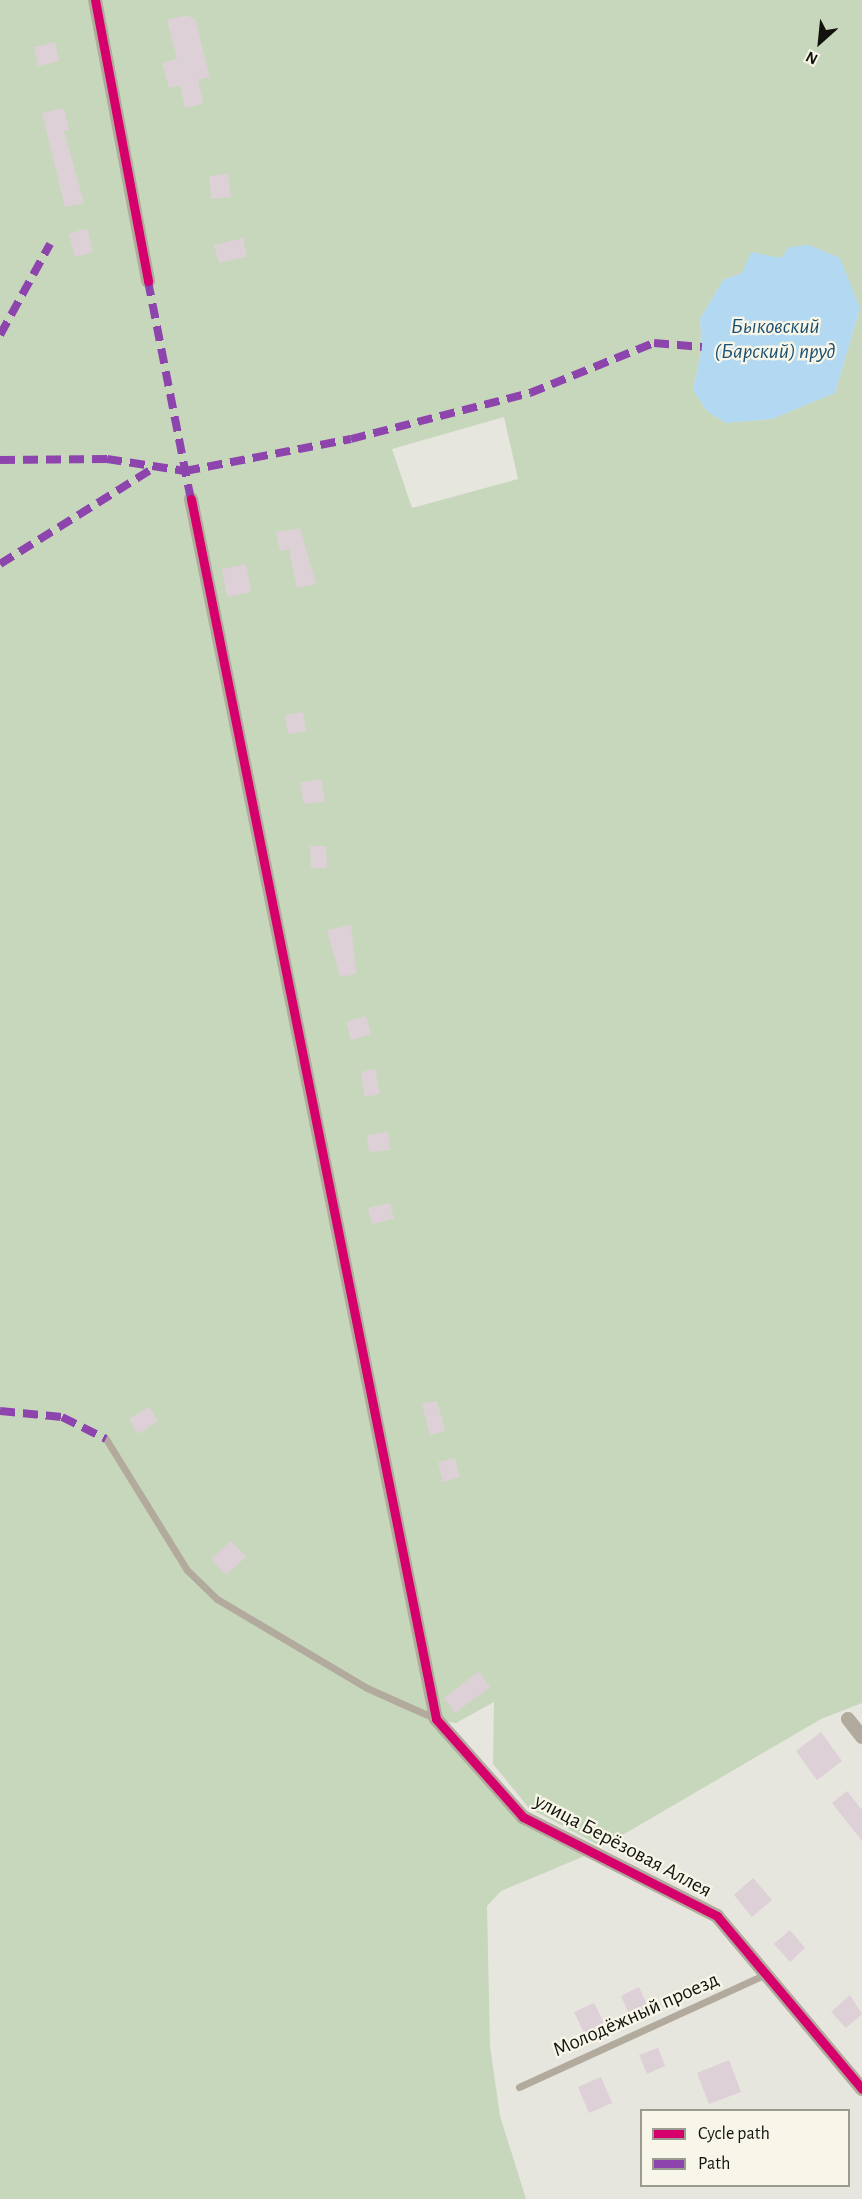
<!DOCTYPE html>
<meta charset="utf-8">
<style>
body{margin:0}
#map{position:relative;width:862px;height:2199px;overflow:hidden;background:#e6e5de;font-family:"Alegreya Sans",sans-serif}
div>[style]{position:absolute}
.green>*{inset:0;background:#c7d7bc}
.water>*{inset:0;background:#b3d9f2}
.building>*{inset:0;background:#ddd0d6}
.lane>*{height:7px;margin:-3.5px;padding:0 3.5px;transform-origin:3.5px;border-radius:3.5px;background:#b2aa9d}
.street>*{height:14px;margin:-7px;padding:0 7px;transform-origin:7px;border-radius:7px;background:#b2aa9d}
.quiet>*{height:8px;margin-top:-4px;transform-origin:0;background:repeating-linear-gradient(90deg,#8e44ad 0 15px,transparent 0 23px)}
.cycleway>*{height:9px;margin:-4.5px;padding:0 4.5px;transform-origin:4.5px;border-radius:4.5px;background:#d6006c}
span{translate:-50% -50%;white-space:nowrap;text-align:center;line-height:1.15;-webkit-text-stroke:4.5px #f8f6e8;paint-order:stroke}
.street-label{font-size:21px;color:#13120e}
.water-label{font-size:22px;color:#1c5071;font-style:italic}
.legend{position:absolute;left:640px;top:2109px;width:210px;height:78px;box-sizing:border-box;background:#f8f6e8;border:2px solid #9c9b91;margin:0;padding:8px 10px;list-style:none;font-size:18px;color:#13120e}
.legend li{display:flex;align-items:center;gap:12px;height:30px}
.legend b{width:30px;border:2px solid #9c9b91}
.north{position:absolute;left:790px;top:12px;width:60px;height:60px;-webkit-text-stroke:4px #f8f6e8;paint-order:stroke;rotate:207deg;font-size:16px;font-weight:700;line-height:24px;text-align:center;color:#13120e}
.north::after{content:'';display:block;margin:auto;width:21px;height:27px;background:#13120e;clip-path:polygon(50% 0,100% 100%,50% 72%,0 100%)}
</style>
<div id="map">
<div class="green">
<i style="clip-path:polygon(evenodd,0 0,862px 0,862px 1703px,821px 1719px,602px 1847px,529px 1808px,493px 1764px,494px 1702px,456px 1723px,437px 1720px,523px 1817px,592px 1853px,501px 1891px,487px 1906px,490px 2046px,500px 2116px,526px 2199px,0 2199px,0 0,782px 258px,860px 308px,835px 393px,772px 419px,726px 423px,707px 411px,693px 390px,702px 347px,700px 319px,723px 280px,782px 258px,0 0,504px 417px,518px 479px,412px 508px,392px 449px,504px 417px)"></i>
</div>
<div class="water">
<i style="clip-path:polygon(809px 245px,840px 258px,860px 308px,835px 393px,772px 419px,726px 423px,707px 411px,693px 390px,702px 347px,700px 319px,723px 280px,742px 273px,751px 252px,781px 258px,789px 247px)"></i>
</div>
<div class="building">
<i style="clip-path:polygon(186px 15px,195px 19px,210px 77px,198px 80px,203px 104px,185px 108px,180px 85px,169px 88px,162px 63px,177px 59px,167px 20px)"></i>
<i style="clip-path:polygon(55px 42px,59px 61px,38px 66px,34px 47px)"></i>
<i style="clip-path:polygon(64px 108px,69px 130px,64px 131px,84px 203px,65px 207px,42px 113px)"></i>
<i style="clip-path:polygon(228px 174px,231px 197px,211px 199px,209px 176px)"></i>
<i style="clip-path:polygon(87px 228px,93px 252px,75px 257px,69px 234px)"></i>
<i style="clip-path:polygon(243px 238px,247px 256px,219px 263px,214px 245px)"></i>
<i style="clip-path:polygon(300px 528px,316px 584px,297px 588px,289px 549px,280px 551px,276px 532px)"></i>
<i style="clip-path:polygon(246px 564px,251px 592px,227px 597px,222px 569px)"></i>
<i style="clip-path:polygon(303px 712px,306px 731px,288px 734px,285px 715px)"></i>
<i style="clip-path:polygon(321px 779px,325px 801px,304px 804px,300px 783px)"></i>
<i style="clip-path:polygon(310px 846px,326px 846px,327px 868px,311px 868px)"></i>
<i style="clip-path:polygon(351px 925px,356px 974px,340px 977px,327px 930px)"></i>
<i style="clip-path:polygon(366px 1016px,371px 1034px,351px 1040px,346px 1022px)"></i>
<i style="clip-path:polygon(375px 1069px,380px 1094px,365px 1097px,361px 1072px)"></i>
<i style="clip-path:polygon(388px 1132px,390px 1150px,369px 1152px,367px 1135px)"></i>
<i style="clip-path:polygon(390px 1203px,394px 1219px,372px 1224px,368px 1208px)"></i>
<i style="clip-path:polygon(437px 1401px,445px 1431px,430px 1435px,422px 1404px)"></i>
<i style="clip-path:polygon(149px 1407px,158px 1421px,138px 1434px,129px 1419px)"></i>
<i style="clip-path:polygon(455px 1458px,460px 1477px,443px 1482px,438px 1462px)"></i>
<i style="clip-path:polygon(231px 1541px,246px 1557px,226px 1575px,211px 1559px)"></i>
<i style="clip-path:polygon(479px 1671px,490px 1687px,455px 1713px,444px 1698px)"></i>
<i style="clip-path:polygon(821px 1732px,842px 1761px,817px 1780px,796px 1751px)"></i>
<i style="clip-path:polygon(847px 1791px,862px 1810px,862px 1841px,832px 1803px)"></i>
<i style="clip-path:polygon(753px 1878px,772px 1900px,752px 1917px,734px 1895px)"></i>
<i style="clip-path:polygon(790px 1930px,805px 1948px,790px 1962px,774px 1944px)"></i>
<i style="clip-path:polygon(639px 1987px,649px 2009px,631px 2018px,621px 1996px)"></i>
<i style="clip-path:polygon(850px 1995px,862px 2014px,846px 2028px,831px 2012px)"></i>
<i style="clip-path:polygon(594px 2003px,606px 2028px,586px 2037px,574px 2012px)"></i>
<i style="clip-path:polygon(658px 2048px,665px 2066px,647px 2074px,639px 2055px)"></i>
<i style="clip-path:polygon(729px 2060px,741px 2092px,709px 2104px,697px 2073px)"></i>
<i style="clip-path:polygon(601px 2077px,612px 2103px,589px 2113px,578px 2087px)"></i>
</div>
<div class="lane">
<i style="left:106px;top:1439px;width:154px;rotate:58.3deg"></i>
<i style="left:187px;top:1570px;width:42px;rotate:44deg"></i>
<i style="left:217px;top:1599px;width:174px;rotate:30.7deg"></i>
<i style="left:367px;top:1688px;width:73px;rotate:24.1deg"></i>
<i style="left:519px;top:2087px;width:272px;rotate:-24.6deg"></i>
</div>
<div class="street">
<i style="left:95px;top:0;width:286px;rotate:79.3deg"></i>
<i style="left:191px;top:499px;width:1244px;rotate:78.64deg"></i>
<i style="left:436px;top:1719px;width:131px;rotate:48.4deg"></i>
<i style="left:523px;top:1817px;width:218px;rotate:27deg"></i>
<i style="left:717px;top:1916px;width:226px;rotate:50deg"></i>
<i style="left:848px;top:1719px;width:23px;rotate:52deg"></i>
</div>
<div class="quiet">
<i style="left:148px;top:281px;width:198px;rotate:78.9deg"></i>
<i style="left:0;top:335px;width:104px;rotate:-61.2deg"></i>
<i style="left:0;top:460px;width:107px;rotate:-0.5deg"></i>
<i style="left:107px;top:459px;width:79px;rotate:8.7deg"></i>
<i style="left:191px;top:499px;width:29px;rotate:-102deg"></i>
<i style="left:185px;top:471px;width:169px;rotate:-10.9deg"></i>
<i style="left:351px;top:439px;width:185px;rotate:-14.4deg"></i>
<i style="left:530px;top:393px;width:134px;rotate:-22deg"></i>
<i style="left:654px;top:343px;width:48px;rotate:4.8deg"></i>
<i style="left:0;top:564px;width:185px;rotate:-32deg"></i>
<i style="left:0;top:1411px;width:62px;rotate:5.5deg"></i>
<i style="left:62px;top:1417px;width:49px;rotate:26.6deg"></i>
</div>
<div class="cycleway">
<i style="left:95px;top:0;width:286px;rotate:79.3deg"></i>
<i style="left:191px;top:499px;width:1244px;rotate:78.64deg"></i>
<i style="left:436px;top:1719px;width:131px;rotate:48.4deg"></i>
<i style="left:523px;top:1817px;width:218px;rotate:27deg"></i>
<i style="left:717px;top:1916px;width:226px;rotate:50deg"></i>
</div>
<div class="street-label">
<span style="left:623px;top:1846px;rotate:28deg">улица Берёзовая Аллея</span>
<span style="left:636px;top:2015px;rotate:-24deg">Молодёжный проезд</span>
</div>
<div class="water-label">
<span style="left:775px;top:339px">Быковский<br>(Барский) пруд</span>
</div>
<ul class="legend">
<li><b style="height:8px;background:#d6006c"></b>Cycle path</li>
<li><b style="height:8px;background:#8e44ad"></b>Path</li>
</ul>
<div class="north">N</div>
</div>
